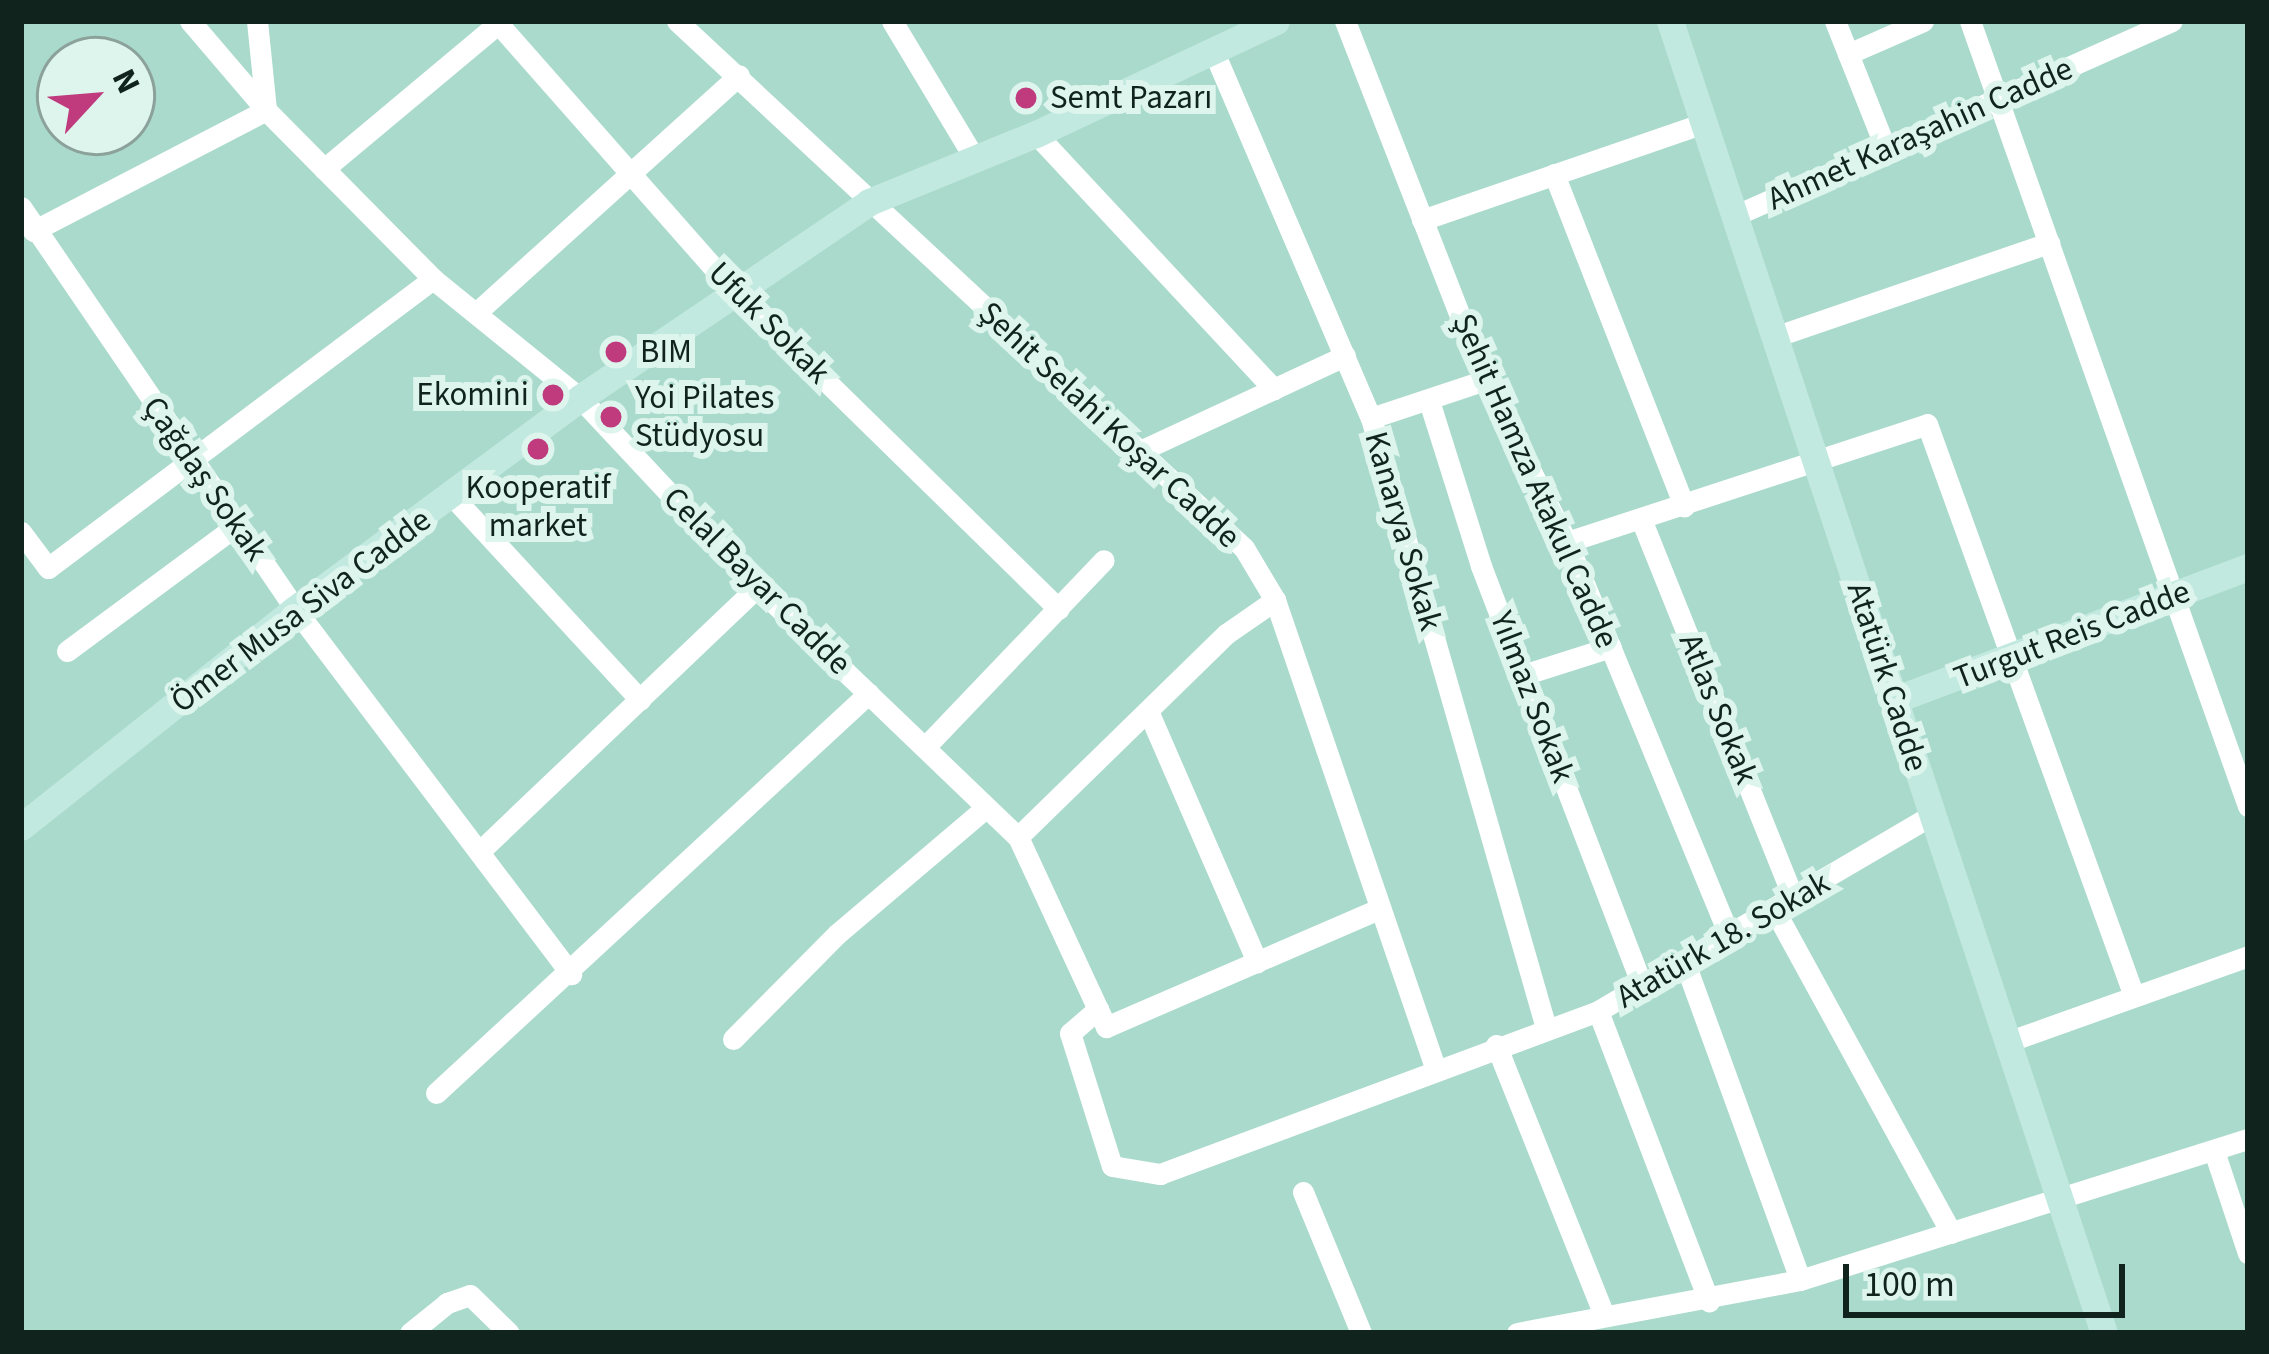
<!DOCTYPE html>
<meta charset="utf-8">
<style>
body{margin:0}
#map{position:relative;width:2269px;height:1354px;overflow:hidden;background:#aadacb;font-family:"Source Sans 3",sans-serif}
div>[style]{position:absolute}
.street>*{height:21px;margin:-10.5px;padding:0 10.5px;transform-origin:10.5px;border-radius:10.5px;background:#fff}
.secondary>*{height:27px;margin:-13.5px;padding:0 13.5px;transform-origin:13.5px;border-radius:13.5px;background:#c2e9e0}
.dots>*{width:33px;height:33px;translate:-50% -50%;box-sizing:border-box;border:6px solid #ddf5ed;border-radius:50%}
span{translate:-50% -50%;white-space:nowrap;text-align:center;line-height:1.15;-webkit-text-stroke:12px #ddf5ed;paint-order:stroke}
.poi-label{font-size:33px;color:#10231d}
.left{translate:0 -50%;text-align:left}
.right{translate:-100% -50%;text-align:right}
.street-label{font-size:33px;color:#10231d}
.frame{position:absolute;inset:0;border:24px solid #10231d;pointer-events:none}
.north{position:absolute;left:36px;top:36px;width:120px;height:120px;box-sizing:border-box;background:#ddf5ed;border:3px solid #8ba19a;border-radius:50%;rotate:64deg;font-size:33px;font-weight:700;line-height:48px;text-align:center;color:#10231d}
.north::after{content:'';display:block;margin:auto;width:42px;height:54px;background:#c03b7e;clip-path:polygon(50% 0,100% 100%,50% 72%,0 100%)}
.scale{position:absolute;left:1843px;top:1264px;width:282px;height:54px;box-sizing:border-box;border:6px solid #10231d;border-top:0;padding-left:15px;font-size:36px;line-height:42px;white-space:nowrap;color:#10231d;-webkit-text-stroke:9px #ddf5ed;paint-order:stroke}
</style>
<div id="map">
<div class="street">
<i style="left:257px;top:21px;width:89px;rotate:84.2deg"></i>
<i style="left:266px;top:110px;width:238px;rotate:45.3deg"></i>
<i style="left:433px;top:279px;width:189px;rotate:39deg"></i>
<i style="left:580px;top:398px;width:259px;rotate:46.9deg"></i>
<i style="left:757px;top:587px;width:361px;rotate:43.8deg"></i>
<i style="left:1018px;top:837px;width:190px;rotate:65.1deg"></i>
<i style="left:1098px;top:1009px;width:37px;rotate:139deg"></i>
<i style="left:1070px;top:1033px;width:139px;rotate:72.5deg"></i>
<i style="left:1112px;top:1166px;width:49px;rotate:9.5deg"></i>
<i style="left:1160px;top:1174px;width:467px;rotate:-20.4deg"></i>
<i style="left:1598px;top:1011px;width:387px;rotate:-30.4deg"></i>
<i style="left:496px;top:21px;width:361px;rotate:48.6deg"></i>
<i style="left:735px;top:292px;width:453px;rotate:44.4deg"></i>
<i style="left:677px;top:21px;width:774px;rotate:42.91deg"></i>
<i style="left:1244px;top:548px;width:61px;rotate:59.2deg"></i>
<i style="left:1275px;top:600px;width:493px;rotate:71.1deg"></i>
<i style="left:892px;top:21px;width:161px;rotate:59deg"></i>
<i style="left:1345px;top:21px;width:385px;rotate:68.7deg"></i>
<i style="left:1485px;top:380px;width:182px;rotate:63.2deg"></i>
<i style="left:1567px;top:542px;width:430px;rotate:67.6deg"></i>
<i style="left:1835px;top:21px;width:141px;rotate:68.3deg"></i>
<i style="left:1970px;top:21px;width:833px;rotate:70.5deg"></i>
<i style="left:1213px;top:50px;width:400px;rotate:66.8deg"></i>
<i style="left:1371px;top:418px;width:635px;rotate:73.99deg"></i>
<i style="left:1848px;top:54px;width:82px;rotate:-23.7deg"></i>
<i style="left:1036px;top:134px;width:349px;rotate:47deg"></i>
<i style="left:324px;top:169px;width:231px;rotate:-39.9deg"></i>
<i style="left:1554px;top:174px;width:357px;rotate:68.6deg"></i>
<i style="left:21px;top:207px;width:486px;rotate:55.7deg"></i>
<i style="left:295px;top:609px;width:458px;rotate:52.9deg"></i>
<i style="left:1734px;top:216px;width:479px;rotate:-24deg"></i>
<i style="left:1422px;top:220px;width:297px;rotate:-19deg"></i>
<i style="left:33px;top:231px;width:263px;rotate:-27.4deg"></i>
<i style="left:266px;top:110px;width:117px;rotate:-130.5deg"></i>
<i style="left:477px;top:312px;width:353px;rotate:-42.1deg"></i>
<i style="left:1774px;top:337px;width:291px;rotate:-18.9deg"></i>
<i style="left:1430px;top:404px;width:170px;rotate:72.5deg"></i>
<i style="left:1481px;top:566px;width:451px;rotate:69deg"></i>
<i style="left:1371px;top:418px;width:120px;rotate:-18.4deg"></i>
<i style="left:1140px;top:451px;width:226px;rotate:-24.9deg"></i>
<i style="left:453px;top:497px;width:276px;rotate:47.3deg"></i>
<i style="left:1641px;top:519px;width:411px;rotate:68.1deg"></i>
<i style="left:21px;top:532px;width:45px;rotate:53.1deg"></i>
<i style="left:48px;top:568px;width:481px;rotate:-36.9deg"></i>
<i style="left:1567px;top:542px;width:379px;rotate:-18.1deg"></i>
<i style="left:1927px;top:424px;width:608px;rotate:70.11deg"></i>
<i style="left:67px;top:651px;width:212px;rotate:-36.5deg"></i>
<i style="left:1526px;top:674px;width:89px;rotate:-17.6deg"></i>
<i style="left:1148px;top:711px;width:274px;rotate:66.5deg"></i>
<i style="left:926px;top:746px;width:257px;rotate:-46.3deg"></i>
<i style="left:1018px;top:837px;width:291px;rotate:-44.3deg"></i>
<i style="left:1226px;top:634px;width:60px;rotate:-34.8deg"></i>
<i style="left:479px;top:852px;width:384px;rotate:-43.6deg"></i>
<i style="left:1775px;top:911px;width:367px;rotate:61.3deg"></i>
<i style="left:1686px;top:966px;width:334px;rotate:70deg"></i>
<i style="left:1098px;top:1009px;width:20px;rotate:66deg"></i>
<i style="left:1106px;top:1027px;width:295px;rotate:-23.4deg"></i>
<i style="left:1598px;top:1011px;width:311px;rotate:69.1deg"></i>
<i style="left:733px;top:1039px;width:148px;rotate:-45.3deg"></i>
<i style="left:837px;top:934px;width:190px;rotate:-40.3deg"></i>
<i style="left:2007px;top:1042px;width:256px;rotate:-19.6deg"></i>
<i style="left:1496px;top:1045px;width:289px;rotate:68.2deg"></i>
<i style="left:1603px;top:1313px;width:9px;rotate:148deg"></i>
<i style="left:436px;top:1093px;width:589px;rotate:-42.73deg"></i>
<i style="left:2214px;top:1151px;width:108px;rotate:71.6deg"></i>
<i style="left:1303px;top:1192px;width:152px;rotate:67.6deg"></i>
<i style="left:410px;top:1333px;width:48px;rotate:-39deg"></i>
<i style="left:447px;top:1303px;width:24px;rotate:-19deg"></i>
<i style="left:470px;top:1295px;width:54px;rotate:44.3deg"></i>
<i style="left:1517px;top:1333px;width:288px;rotate:-10.6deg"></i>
<i style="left:1800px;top:1280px;width:470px;rotate:-17.5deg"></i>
</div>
<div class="secondary">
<i style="left:1670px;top:21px;width:1382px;rotate:71.7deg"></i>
<i style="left:1894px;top:700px;width:378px;rotate:-20.6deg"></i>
<i style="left:21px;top:827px;width:350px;rotate:-38.5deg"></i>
<i style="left:295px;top:609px;width:355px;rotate:-36.5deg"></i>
<i style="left:580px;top:398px;width:349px;rotate:-34.1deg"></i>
<i style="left:869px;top:202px;width:180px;rotate:-22.2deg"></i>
<i style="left:1036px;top:134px;width:265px;rotate:-25.2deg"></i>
</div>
<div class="dots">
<i style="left:1026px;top:98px;background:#c03b7e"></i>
<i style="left:616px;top:352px;background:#c03b7e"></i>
<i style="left:553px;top:395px;background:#c03b7e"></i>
<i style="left:611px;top:417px;background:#c03b7e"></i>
<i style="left:538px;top:449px;background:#c03b7e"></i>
</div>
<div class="poi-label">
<span class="left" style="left:1050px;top:98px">Semt Pazarı</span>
<span class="left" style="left:640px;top:352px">BIM</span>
<span class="right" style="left:529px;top:395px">Ekomini</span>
<span class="left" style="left:635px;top:417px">Yoi Pilates<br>Stüdyosu</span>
<span style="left:538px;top:507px">Kooperatif<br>market</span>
</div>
<div class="street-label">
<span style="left:1920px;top:134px;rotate:-24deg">Ahmet Karaşahin Cadde</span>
<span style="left:769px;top:323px;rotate:45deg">Ufuk Sokak</span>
<span style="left:1109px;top:425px;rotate:43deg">Şehit Selahi Koşar Cadde</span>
<span style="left:205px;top:479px;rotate:55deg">Çağdaş Sokak</span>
<span style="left:1535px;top:481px;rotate:66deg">Şehit Hamza Atakul Cadde</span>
<span style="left:1403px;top:531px;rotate:74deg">Kanarya Sokak</span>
<span style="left:757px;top:581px;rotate:45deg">Celal Bayar Cadde</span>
<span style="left:301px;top:611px;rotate:-37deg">Ömer Musa Siva Cadde</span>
<span style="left:2072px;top:635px;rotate:-21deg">Turgut Reis Cadde</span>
<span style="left:1887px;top:677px;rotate:72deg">Atatürk Cadde</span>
<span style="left:1532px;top:697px;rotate:69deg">Yılmaz Sokak</span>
<span style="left:1718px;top:709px;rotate:68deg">Atlas Sokak</span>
<span style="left:1723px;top:940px;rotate:-30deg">Atatürk 18. Sokak</span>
</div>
<div class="frame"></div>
<div class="north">N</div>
<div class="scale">100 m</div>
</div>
